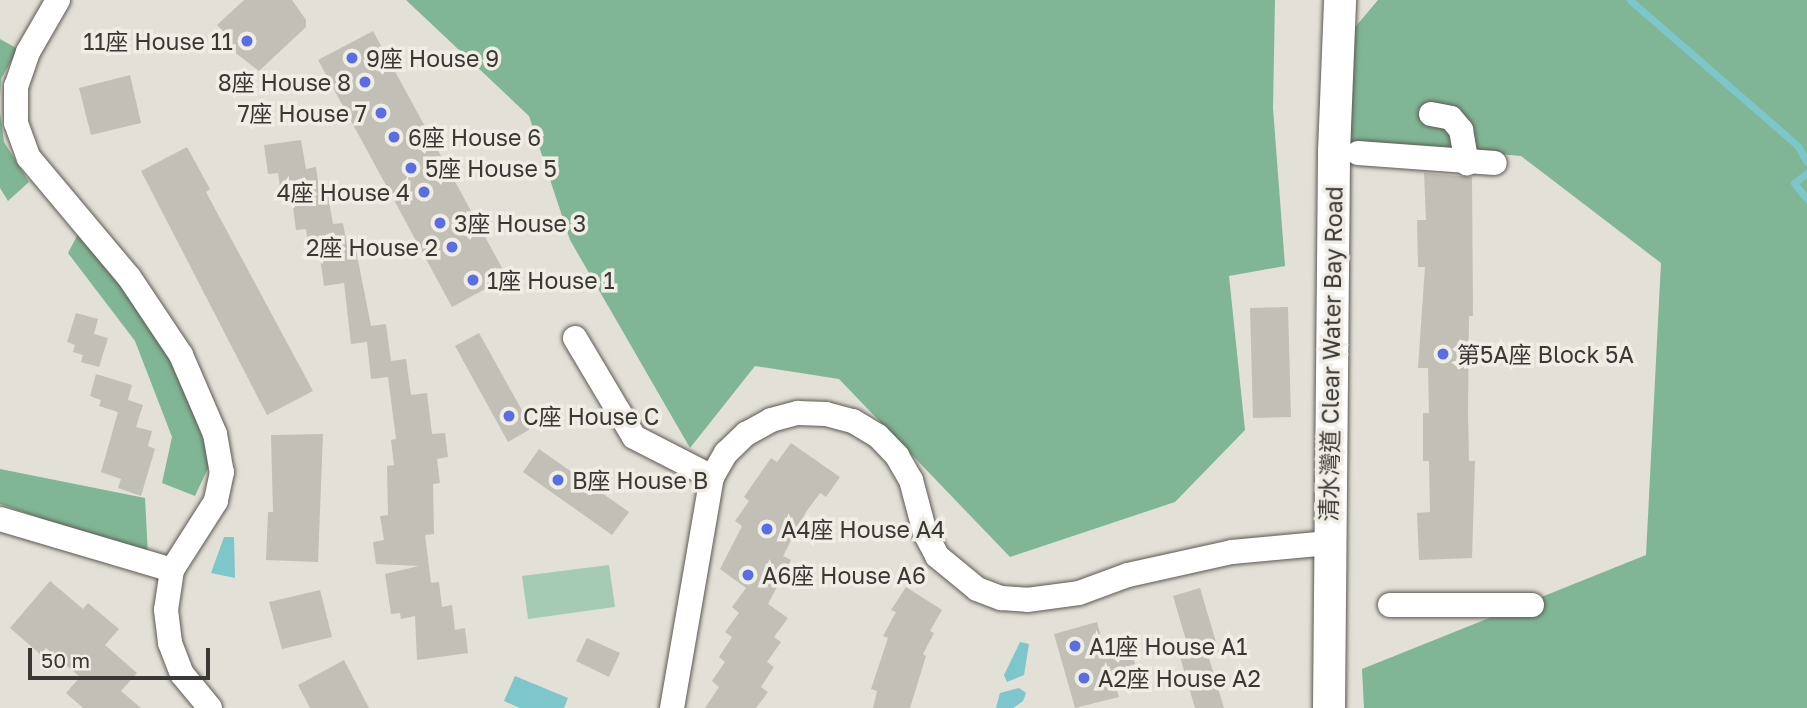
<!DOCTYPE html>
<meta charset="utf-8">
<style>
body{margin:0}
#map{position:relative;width:1807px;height:708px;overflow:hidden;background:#e3e0d7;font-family:"Golos Text","Noto Sans TC",sans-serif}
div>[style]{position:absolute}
.green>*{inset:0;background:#a6cbb4}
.forest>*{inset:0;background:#80b695}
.water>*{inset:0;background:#7dc6cb}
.stream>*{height:7px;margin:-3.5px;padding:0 3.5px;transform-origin:3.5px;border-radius:3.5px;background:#7dc6cb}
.building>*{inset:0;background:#c1bfb6}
.roads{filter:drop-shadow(0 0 2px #5b5952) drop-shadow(0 0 2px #5b5952)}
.minor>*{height:24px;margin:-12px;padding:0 12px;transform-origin:12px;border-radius:12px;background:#fff}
.major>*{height:32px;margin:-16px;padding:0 16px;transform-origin:16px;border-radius:16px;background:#fff}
.dots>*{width:19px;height:19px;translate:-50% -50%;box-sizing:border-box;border:4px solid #f0ede4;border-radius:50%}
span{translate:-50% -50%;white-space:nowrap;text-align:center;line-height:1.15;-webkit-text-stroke:7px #f0ede4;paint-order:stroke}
.poi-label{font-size:23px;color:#393835}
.right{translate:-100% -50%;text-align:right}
.left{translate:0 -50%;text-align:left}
.street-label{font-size:23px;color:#393835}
.scale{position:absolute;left:28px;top:648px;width:182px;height:32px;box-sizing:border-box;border:4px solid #393835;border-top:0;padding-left:9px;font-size:21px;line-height:24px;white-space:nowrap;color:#393835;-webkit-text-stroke:5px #f0ede4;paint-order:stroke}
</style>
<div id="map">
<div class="green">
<i style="clip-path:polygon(609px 565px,615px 607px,528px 619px,522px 576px)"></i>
</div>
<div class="forest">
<i style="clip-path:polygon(406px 0,1275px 0,1273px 108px,1285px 266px,1229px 276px,1245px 430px,1175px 502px,1010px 557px,839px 379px,755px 366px,690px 448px,570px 240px,529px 116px)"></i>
<i style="clip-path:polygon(1378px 0,1807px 0,1807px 708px,1364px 708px,1362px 669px,1646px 555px,1661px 263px,1521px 156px,1338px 140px,1351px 32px)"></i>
<i style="clip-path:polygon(0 39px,18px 49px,1px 79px,0 98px)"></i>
<i style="clip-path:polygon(0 112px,4px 142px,29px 182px,8px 201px,0 188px)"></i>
<i style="clip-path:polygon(78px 234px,128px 292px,172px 354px,211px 462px,195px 496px,162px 483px,172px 437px,135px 341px,68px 253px)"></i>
<i style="clip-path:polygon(0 469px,145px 498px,148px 555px,0 504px)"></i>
</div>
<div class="water">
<i style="clip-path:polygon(224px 537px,234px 537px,235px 578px,211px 573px)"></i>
<i style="clip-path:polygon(1020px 642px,1029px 644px,1024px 675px,1007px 682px,1004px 675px)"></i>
<i style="clip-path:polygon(515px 676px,568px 698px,564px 708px,520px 708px,504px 701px)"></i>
<i style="clip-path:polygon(1019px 688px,1026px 693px,1023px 701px,1013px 708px,996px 708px,1000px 693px)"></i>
</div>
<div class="stream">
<i style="left:1630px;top:0;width:223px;rotate:41deg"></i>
<i style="left:1798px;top:146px;width:18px;rotate:61deg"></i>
<i style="left:1807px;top:173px;width:16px;rotate:142deg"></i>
<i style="left:1794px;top:183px;width:21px;rotate:51deg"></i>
</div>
<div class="building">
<i style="clip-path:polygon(244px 0,292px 0,306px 20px,306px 27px,259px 71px,224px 44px,230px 38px,217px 25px)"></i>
<i style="clip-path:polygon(373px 31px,507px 277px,452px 307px,318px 60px)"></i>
<i style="clip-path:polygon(130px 75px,141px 123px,91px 135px,79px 88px)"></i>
<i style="clip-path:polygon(301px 140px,306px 169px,316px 167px,320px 196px,328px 195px,333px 224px,343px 223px,348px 251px,356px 250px,371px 326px,386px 324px,391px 361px,406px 359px,411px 395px,427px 393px,432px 434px,445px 433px,448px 457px,437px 459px,440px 483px,433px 484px,434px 534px,425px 535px,431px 583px,439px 582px,442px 607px,452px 605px,455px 630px,465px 628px,468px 653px,417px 660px,415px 616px,401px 619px,400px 613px,391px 614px,385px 574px,419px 566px,376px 564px,373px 542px,384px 540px,380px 516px,388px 515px,387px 466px,394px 465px,391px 440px,396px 439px,388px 377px,371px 379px,367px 342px,351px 344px,344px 283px,324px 286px,320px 257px,310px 258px,306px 229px,296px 230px,292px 200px,282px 202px,278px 173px,268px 174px,264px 145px)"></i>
<i style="clip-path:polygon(187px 147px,210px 189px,206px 192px,313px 391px,267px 415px,141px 171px)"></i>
<i style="clip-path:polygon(1424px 173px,1472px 177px,1473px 316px,1469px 316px,1468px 412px,1469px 461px,1475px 461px,1472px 558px,1419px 560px,1417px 513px,1430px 512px,1429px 461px,1423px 461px,1423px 413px,1429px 413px,1428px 368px,1418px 368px,1425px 267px,1418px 267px,1417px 220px,1426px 220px)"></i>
<i style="clip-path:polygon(1288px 307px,1291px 417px,1253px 418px,1250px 308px)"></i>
<i style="clip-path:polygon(76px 313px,98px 319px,94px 334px,108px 338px,99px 367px,81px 362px,83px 355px,73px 352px,75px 345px,67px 342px)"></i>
<i style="clip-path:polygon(479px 333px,529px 423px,529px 430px,508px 442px,455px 346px)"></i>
<i style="clip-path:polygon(96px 374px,132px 385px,128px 400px,143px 405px,136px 427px,152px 431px,148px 446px,155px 449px,141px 496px,118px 488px,121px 479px,101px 472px,118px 412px,99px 406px,101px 400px,90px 396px)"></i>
<i style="clip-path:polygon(323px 434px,318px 562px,266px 560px,268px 512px,273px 512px,271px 435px)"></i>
<i style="clip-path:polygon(791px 443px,840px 477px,826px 497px,820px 493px,806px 512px,783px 556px,791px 560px,768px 604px,788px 618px,774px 637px,781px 642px,767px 662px,774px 667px,761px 687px,768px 692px,756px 708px,705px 708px,719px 687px,712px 681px,725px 662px,719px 657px,732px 637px,725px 632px,739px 613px,732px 607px,746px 588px,720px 569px,742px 526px,735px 521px,749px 501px,744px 497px,771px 458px,777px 462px)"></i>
<i style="clip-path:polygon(539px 449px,629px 512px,612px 535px,523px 472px)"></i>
<i style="clip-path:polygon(50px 581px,83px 609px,88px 603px,119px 629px,105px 645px,137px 673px,121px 691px,141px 708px,83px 708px,66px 693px,80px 677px,46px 648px,40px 654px,10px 628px)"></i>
<i style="clip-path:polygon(906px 587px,942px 610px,930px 631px,934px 633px,923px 654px,926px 656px,910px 708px,873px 708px,877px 691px,871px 689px,888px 638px,883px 636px,896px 612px,891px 610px)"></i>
<i style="clip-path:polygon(1200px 588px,1219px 652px,1208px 655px,1224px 708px,1195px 708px,1178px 650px,1188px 647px,1173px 596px)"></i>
<i style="clip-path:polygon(320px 590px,332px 637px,282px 649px,269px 602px)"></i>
<i style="clip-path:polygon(1097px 622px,1104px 648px,1129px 641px,1135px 664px,1111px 671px,1119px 697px,1075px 708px,1054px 634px)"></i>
<i style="clip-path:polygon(587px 638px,620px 653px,609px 677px,576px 661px)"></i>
<i style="clip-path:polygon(344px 660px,369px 708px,310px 708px,298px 685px)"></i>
</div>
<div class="roads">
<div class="minor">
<i style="left:58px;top:0;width:60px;rotate:120deg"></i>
<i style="left:28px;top:52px;width:36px;rotate:109deg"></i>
<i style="left:16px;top:86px;width:37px;rotate:90deg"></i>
<i style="left:16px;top:123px;width:37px;rotate:70deg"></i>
<i style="left:29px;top:158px;width:155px;rotate:50deg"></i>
<i style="left:129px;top:277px;width:94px;rotate:56.3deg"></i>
<i style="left:181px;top:355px;width:86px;rotate:66.7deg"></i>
<i style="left:215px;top:434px;width:39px;rotate:80deg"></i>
<i style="left:222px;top:472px;width:30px;rotate:102deg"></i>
<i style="left:216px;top:501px;width:82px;rotate:122.5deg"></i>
<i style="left:172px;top:570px;width:40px;rotate:98.5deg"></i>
<i style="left:166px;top:610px;width:33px;rotate:83deg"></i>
<i style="left:170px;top:643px;width:33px;rotate:69deg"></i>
<i style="left:182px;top:674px;width:44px;rotate:50.5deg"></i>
<i style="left:1431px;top:114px;width:20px;rotate:11deg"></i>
<i style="left:1451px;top:118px;width:16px;rotate:50deg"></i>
<i style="left:1461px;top:130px;width:34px;rotate:80deg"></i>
<i style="left:1358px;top:153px;width:137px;rotate:4.2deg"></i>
<i style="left:575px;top:338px;width:115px;rotate:59.2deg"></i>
<i style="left:634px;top:437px;width:88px;rotate:27.1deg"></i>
<i style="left:0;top:519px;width:179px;rotate:16.5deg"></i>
<i style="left:1390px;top:605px;width:142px"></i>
<i style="left:672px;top:708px;width:234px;rotate:-80.2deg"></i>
<i style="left:712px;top:477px;width:28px;rotate:-60deg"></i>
<i style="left:726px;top:453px;width:28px;rotate:-44deg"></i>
<i style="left:746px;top:434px;width:29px;rotate:-29deg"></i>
<i style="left:771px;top:420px;width:28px;rotate:-15deg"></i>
<i style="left:798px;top:413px;width:28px;rotate:2deg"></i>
<i style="left:826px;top:414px;width:28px;rotate:15deg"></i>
<i style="left:853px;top:421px;width:29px;rotate:31deg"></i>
<i style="left:878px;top:436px;width:28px;rotate:46deg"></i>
<i style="left:897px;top:456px;width:28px;rotate:60deg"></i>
<i style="left:911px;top:480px;width:55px;rotate:75.2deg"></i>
<i style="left:925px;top:533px;width:26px;rotate:62deg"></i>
<i style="left:937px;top:556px;width:52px;rotate:39.5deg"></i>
<i style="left:977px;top:589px;width:26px;rotate:21deg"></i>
<i style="left:1001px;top:598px;width:26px;rotate:4deg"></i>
<i style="left:1027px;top:600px;width:52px;rotate:-7.7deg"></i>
<i style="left:1079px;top:593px;width:52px;rotate:-20.2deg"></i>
<i style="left:1128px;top:575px;width:107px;rotate:-12.5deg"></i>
<i style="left:1232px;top:552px;width:97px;rotate:-5.3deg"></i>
</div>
<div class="major">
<i style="left:1329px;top:708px;width:556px;rotate:-89.48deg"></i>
<i style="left:1334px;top:152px;width:152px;rotate:-87.7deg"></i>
</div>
</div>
<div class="dots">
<i style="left:247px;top:41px;background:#596de4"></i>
<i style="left:352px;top:58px;background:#596de4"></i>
<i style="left:365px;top:82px;background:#596de4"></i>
<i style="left:381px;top:113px;background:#596de4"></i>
<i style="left:394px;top:137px;background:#596de4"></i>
<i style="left:411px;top:168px;background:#596de4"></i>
<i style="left:424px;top:192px;background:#596de4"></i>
<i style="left:440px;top:223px;background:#596de4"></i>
<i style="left:452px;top:247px;background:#596de4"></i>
<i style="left:473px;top:280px;background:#596de4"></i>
<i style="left:1443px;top:354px;background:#596de4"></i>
<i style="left:509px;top:416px;background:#596de4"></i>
<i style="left:558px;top:480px;background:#596de4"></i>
<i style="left:767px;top:529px;background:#596de4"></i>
<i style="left:748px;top:575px;background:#596de4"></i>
<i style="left:1075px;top:646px;background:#596de4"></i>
<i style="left:1084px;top:678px;background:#596de4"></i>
</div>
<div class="poi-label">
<span class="right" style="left:233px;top:41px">11座 House 11</span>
<span class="left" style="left:366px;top:58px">9座 House 9</span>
<span class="right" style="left:351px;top:82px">8座 House 8</span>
<span class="right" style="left:367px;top:113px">7座 House 7</span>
<span class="left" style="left:408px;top:137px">6座 House 6</span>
<span class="left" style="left:425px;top:168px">5座 House 5</span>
<span class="right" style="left:410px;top:192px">4座 House 4</span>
<span class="left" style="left:454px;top:223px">3座 House 3</span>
<span class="right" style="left:438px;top:247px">2座 House 2</span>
<span class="left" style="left:487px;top:280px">1座 House 1</span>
<span class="left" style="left:1457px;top:354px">第5A座 Block 5A</span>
<span class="left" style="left:523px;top:416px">C座 House C</span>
<span class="left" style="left:572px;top:480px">B座 House B</span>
<span class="left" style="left:781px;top:529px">A4座 House A4</span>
<span class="left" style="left:762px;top:575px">A6座 House A6</span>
<span class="left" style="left:1089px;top:646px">A1座 House A1</span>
<span class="left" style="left:1098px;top:678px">A2座 House A2</span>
</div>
<div class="street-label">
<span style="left:1331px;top:354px;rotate:-89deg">清水灣道 Clear Water Bay Road</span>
</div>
<div class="scale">50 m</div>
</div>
